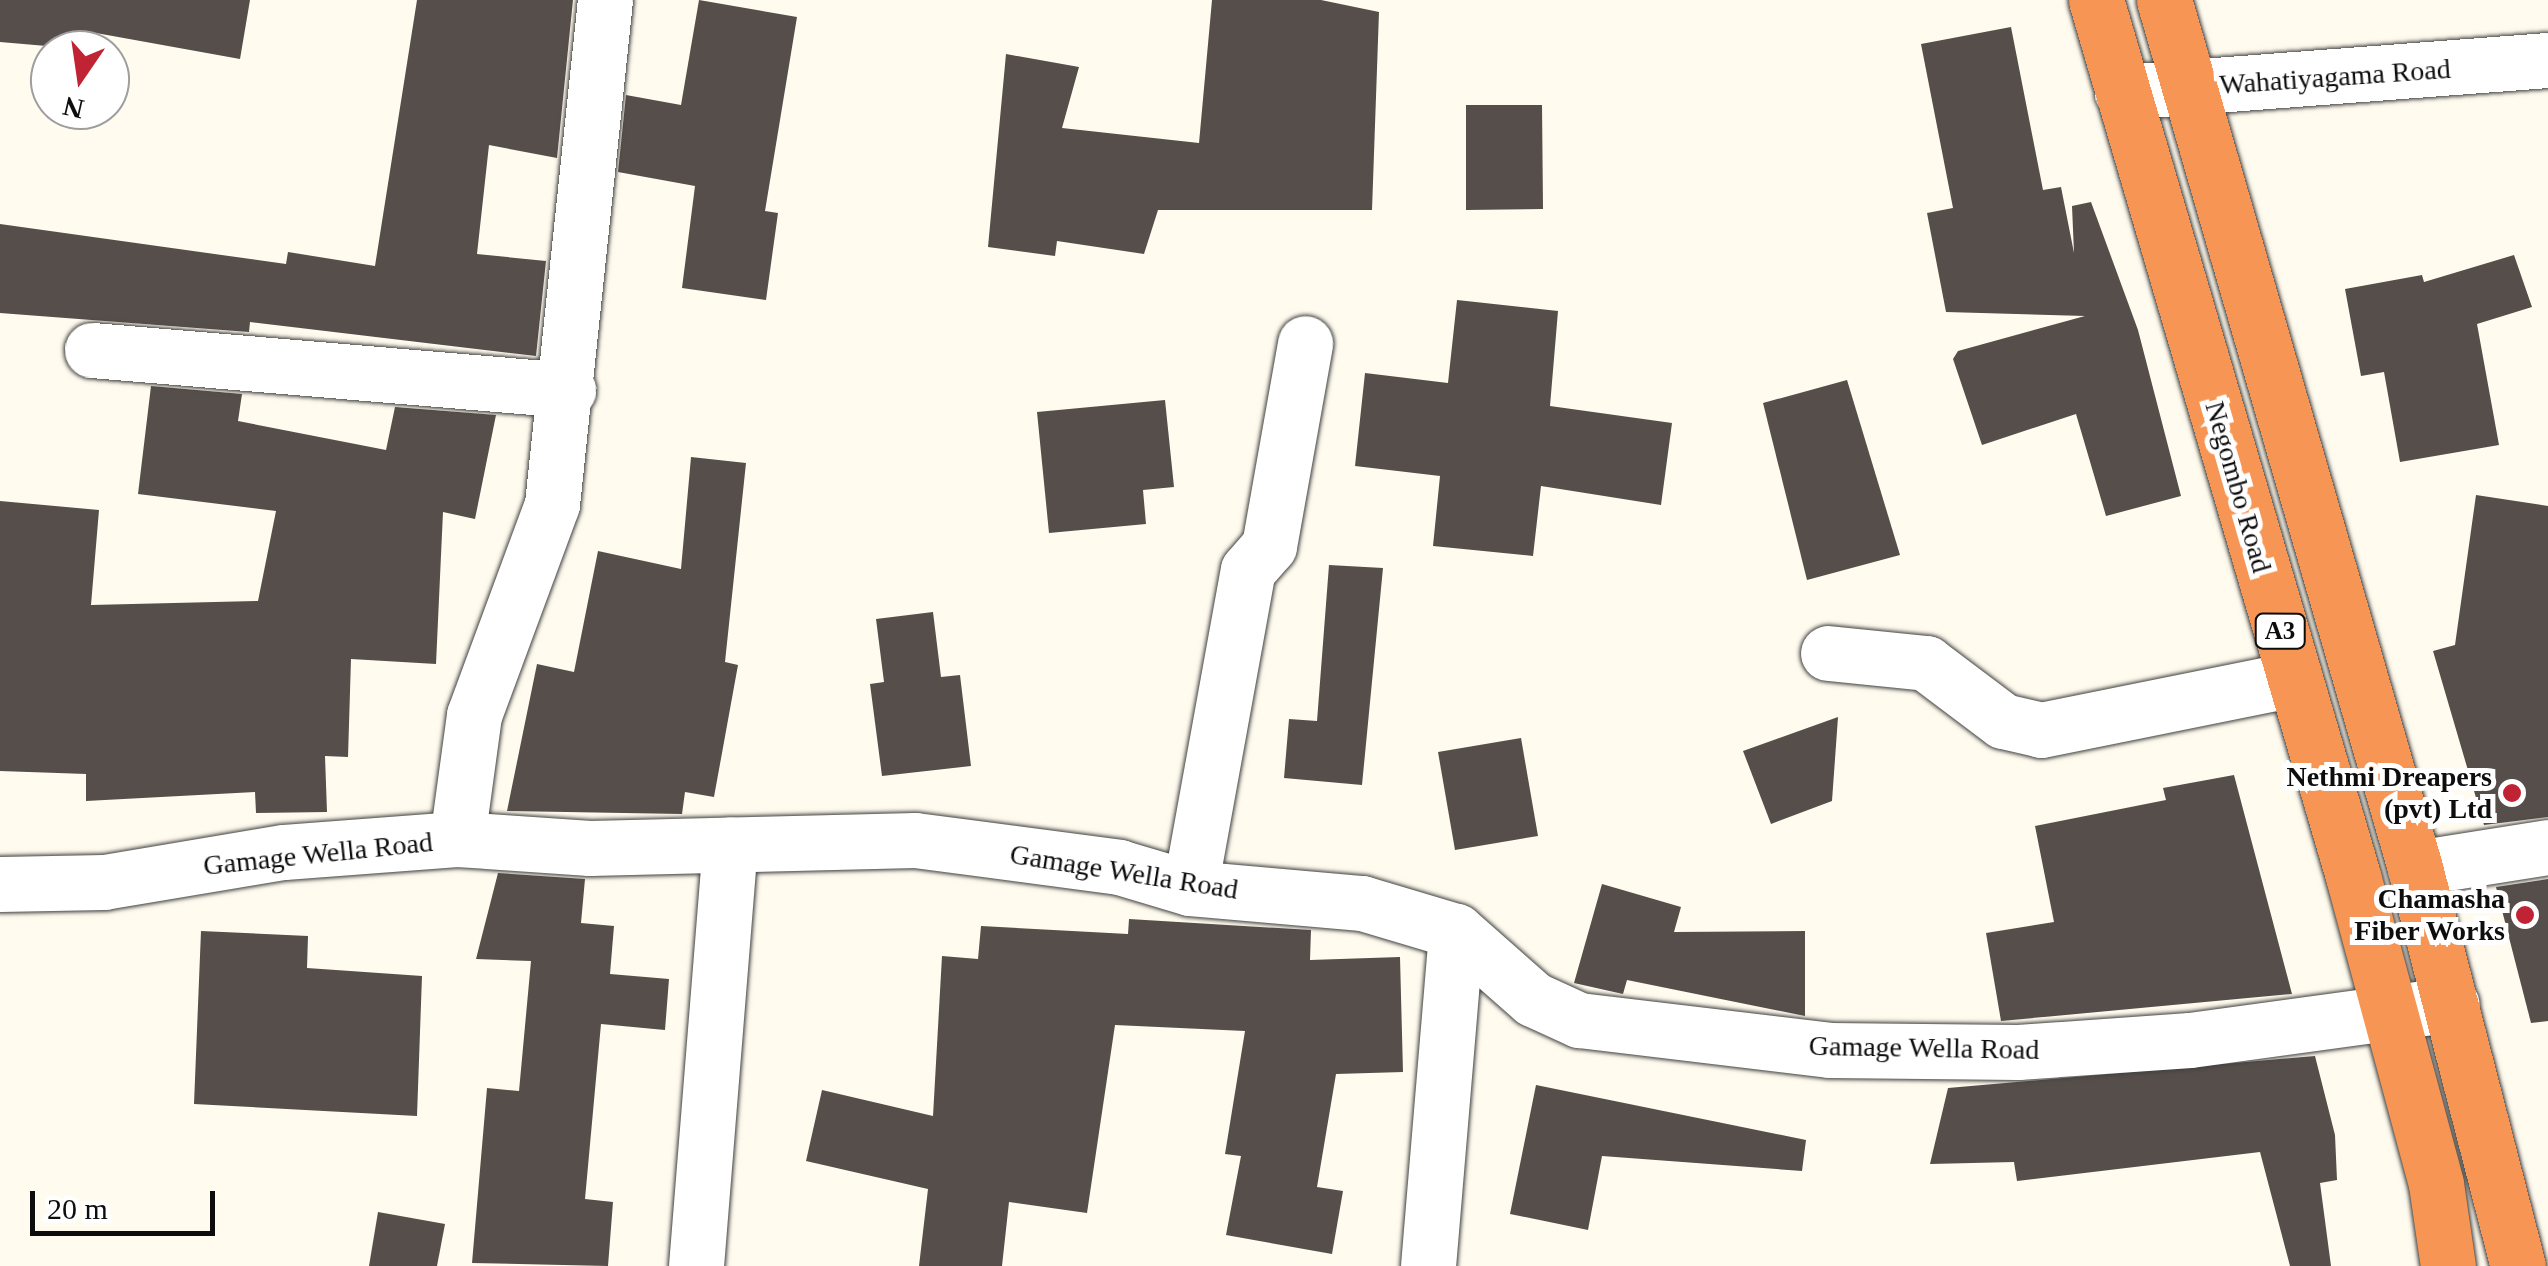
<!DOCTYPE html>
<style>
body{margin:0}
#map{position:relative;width:2548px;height:1266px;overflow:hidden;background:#fffbee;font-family:Georgia,serif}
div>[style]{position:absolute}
.building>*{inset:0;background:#564e4a}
.roads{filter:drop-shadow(0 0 2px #404040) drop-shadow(0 0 2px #404040)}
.minor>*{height:55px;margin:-27.5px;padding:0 27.5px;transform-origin:27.5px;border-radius:27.5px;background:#fff}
.highway>*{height:55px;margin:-27.5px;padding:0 27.5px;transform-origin:27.5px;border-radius:27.5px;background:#f79654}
.dots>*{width:28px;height:28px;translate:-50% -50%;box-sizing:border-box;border:5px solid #fff;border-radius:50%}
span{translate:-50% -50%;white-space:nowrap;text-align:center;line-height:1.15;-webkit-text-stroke:10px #fff;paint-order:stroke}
.shield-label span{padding:2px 8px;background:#fff;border:2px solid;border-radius:8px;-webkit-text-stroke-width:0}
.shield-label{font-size:25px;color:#0d0d0d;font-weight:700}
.street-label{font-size:28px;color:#0d0d0d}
.poi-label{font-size:28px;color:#0d0d0d;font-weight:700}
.right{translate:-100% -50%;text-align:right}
.north{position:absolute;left:30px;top:30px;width:100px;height:100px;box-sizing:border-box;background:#fff;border:2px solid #9e9e9e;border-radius:50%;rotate:193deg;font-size:28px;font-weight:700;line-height:40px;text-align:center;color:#0d0d0d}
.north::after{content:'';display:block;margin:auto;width:35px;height:45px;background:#c02333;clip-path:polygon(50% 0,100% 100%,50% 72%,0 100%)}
.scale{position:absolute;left:30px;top:1191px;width:185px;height:45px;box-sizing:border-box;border:5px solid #0d0d0d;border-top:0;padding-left:12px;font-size:30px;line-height:35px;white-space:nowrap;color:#0d0d0d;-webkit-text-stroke:8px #fff;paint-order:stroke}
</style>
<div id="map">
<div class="building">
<i style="clip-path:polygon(0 0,250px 0,240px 59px,96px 33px,93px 50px,0 42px)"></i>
<i style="clip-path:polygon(417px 0,573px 0,557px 158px,489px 145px,477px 254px,546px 261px,536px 356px,250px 322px,249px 332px,0 313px,0 224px,286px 264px,288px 252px,375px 266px)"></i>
<i style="clip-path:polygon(699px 0,797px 17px,765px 211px,778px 213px,766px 300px,682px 288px,695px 186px,618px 172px,626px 95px,681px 105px)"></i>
<i style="clip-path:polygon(1212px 0,1321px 0,1379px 12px,1372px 210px,1158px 210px,1144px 254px,1057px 241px,1055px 256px,988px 247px,1006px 54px,1079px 67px,1062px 128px,1199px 143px)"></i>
<i style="clip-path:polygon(2011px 27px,2043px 190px,2061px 187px,2074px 253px,2072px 206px,2091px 202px,2138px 330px,2181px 496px,2106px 516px,2076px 414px,1982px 445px,1953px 359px,1958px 351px,2085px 316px,1946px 312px,1927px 213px,1953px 208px,1921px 44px)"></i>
<i style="clip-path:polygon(1466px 105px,1542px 105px,1543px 209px,1466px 210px)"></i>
<i style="clip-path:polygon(2514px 255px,2532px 307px,2477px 324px,2499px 445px,2400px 462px,2384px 372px,2361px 376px,2345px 289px,2422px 275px,2424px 282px)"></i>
<i style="clip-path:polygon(1457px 300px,1558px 311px,1550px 406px,1672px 423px,1661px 505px,1541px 486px,1533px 556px,1433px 546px,1440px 476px,1355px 466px,1365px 373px,1448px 383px)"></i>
<i style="clip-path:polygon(1847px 380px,1900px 555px,1807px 580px,1763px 403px)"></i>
<i style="clip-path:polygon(151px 386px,242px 394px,238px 421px,386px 450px,395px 407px,496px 415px,475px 519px,443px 512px,436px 664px,351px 659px,348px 757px,325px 756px,327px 812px,256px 813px,255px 792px,86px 801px,86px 774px,0 771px,0 501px,99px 510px,91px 605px,258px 601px,276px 511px,138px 494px)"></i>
<i style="clip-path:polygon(1165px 400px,1174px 487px,1143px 490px,1146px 524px,1049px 533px,1037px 412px)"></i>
<i style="clip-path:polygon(691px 457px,746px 463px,725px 662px,738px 665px,714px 797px,685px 792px,682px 814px,507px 811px,537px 664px,574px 672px,598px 551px,681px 569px)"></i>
<i style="clip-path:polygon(2476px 495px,2548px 506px,2548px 817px,2484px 825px,2433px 651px,2455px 645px)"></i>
<i style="clip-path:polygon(1329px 565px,1383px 568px,1362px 785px,1284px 778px,1289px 719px,1317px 721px)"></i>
<i style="clip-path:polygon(933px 612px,941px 677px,960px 675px,971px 766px,882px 776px,870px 684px,884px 682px,876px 619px)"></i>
<i style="clip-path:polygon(1838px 717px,1832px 801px,1771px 824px,1743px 751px)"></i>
<i style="clip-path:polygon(1521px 738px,1538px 836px,1455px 850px,1438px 752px)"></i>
<i style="clip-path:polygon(2234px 775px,2292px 994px,2001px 1021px,1986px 933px,2054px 922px,2035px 826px,2166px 800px,2163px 788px)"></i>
<i style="clip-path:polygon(498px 873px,585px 879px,581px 923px,614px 926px,610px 974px,669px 979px,665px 1030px,601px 1024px,585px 1199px,613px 1202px,608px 1266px,472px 1263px,487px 1088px,519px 1091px,531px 961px,476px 959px)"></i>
<i style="clip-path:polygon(2548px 879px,2548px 1021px,2531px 1023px,2496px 887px)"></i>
<i style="clip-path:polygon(1602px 884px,1681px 907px,1674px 932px,1805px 931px,1805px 1016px,1627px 980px,1623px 994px,1574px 983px)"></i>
<i style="clip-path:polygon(1129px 919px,1311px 930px,1310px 960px,1400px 957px,1403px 1072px,1336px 1074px,1317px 1187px,1343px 1191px,1332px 1254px,1226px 1235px,1241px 1156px,1225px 1154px,1245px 1031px,1115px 1025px,1087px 1213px,1009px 1202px,1002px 1266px,919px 1266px,928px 1189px,806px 1161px,822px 1090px,933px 1116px,942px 956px,978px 959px,981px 926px,1128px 934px)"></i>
<i style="clip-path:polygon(201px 931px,308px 936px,307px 968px,422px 976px,417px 1116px,194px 1104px)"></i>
<i style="clip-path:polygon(2315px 1056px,2335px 1135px,2337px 1180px,2320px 1183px,2331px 1266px,2290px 1266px,2260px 1152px,2017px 1181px,2014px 1162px,1930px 1164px,1948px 1088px)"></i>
<i style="clip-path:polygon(1536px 1085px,1806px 1140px,1802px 1171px,1602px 1156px,1588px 1230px,1510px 1214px)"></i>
<i style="clip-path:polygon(378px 1212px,445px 1224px,437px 1266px,369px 1266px)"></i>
</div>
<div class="roads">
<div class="minor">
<i style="left:2122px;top:92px;width:427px;rotate:-4.3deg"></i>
<i style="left:92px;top:350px;width:478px;rotate:4.8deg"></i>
<i style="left:1828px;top:653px;width:99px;rotate:5.8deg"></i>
<i style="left:1926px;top:663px;width:96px;rotate:37deg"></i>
<i style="left:2003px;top:721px;width:39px;rotate:13deg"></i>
<i style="left:2041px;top:730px;width:258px;rotate:-11.4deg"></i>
<i style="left:457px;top:839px;width:125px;rotate:-82.2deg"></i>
<i style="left:474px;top:715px;width:225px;rotate:-69.7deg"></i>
<i style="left:552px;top:504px;width:507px;rotate:-84deg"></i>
<i style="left:2415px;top:868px;width:135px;rotate:-9deg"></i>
<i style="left:0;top:884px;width:104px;rotate:-1.1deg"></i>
<i style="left:104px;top:882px;width:182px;rotate:-9.5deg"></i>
<i style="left:284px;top:852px;width:173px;rotate:-4.3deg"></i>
<i style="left:457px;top:839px;width:133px;rotate:3.9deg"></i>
<i style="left:590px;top:848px;width:325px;rotate:-1.4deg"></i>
<i style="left:915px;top:840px;width:206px;rotate:7.5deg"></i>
<i style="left:1119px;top:867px;width:74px;rotate:16.5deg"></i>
<i style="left:1190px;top:888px;width:173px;rotate:5deg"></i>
<i style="left:1362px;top:903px;width:98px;rotate:16.6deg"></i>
<i style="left:1456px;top:931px;width:103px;rotate:41.4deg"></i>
<i style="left:1533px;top:999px;width:51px;rotate:24.5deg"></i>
<i style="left:1579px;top:1020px;width:252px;rotate:6.8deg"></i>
<i style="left:1829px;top:1050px;width:189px;rotate:0.6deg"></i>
<i style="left:2018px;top:1052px;width:172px;rotate:-4deg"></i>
<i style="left:2190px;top:1040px;width:264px;rotate:-7.8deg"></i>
<i style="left:1190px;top:888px;width:323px;rotate:-79.7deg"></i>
<i style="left:1248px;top:570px;width:32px;rotate:-49deg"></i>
<i style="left:1269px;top:546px;width:206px;rotate:-79.9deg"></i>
<i style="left:696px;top:1266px;width:423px;rotate:-85.4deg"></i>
<i style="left:1428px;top:1266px;width:336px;rotate:-85.2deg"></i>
</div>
<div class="highway">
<i style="left:2096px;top:0;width:913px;rotate:73.65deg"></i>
<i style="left:2353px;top:876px;width:319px;rotate:74.9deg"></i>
<i style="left:2436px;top:1184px;width:83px;rotate:81.7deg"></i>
<i style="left:2164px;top:0;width:904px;rotate:73.87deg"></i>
<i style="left:2415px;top:868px;width:411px;rotate:75.5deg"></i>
</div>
</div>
<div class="dots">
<i style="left:2512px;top:793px;background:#c02333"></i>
<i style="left:2525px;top:915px;background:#c02333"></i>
</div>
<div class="shield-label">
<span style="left:2280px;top:631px">A3</span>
</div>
<div class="street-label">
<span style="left:2335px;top:77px;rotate:-4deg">Wahatiyagama Road</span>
<span style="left:2238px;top:487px;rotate:74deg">Negombo Road</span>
<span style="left:318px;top:854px;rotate:-6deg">Gamage Wella Road</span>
<span style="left:1124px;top:872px;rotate:9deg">Gamage Wella Road</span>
<span style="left:1924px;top:1048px;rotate:1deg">Gamage Wella Road</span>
</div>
<div class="poi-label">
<span class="right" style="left:2492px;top:793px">Nethmi Dreapers<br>(pvt) Ltd</span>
<span class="right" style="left:2505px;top:915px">Chamasha<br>Fiber Works</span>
</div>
<div class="north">N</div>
<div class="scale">20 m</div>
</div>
